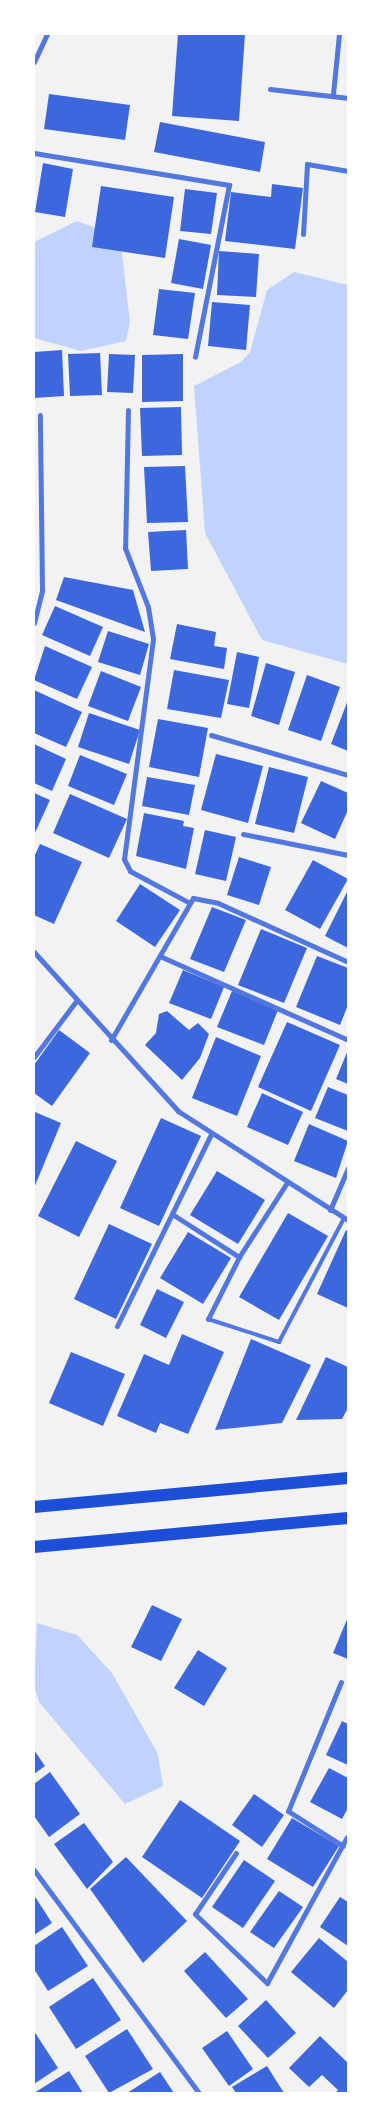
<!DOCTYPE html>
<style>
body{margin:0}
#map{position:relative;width:382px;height:2127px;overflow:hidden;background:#f2f2f2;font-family:Signika,sans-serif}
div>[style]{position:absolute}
.water>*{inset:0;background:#bfd3fe}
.building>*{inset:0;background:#3d67dc}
.service>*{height:4px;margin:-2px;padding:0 2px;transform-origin:2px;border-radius:2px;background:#5277de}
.minor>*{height:5px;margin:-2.5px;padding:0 2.5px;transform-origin:2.5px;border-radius:2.5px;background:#5277de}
.primary>*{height:12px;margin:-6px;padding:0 6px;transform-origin:6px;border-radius:6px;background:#1d4ed8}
span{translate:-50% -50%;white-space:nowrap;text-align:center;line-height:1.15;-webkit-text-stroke:4px #fff;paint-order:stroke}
.frame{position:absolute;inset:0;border:35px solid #fff;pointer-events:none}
</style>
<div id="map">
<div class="water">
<i style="clip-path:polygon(77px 221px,120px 237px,130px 322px,126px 341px,81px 351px,34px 338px,34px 242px)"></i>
<i style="clip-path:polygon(294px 272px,348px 285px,348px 664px,262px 640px,205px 533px,194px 386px,241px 362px,250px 352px,267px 290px)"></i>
<i style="clip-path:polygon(37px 1623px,77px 1635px,112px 1673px,158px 1754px,163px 1786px,125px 1804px,39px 1702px,34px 1686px)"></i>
</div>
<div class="building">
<i style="clip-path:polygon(178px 34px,245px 34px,239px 121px,172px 116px)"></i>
<i style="clip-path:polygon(49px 94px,130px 105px,125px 140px,44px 129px)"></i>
<i style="clip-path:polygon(160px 122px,265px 142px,260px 172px,154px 152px)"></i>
<i style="clip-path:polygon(43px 163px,73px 169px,65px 217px,35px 212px)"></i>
<i style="clip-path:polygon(272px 184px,303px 188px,295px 249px,225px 241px,231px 192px,271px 197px)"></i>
<i style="clip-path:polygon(101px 186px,174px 197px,165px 258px,92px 247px)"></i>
<i style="clip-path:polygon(185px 189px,217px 193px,211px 234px,180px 231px)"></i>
<i style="clip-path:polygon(179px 239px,211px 245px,203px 289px,171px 283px)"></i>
<i style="clip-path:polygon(219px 251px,259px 254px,256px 297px,217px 295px)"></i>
<i style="clip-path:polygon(159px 289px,195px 293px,188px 339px,153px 335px)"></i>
<i style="clip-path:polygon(212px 302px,250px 305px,246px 350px,208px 346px)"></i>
<i style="clip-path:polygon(62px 350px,64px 396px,34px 398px,34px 352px)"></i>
<i style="clip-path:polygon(100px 353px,102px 395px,70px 396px,68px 354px)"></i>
<i style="clip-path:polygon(109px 354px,135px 355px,133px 393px,107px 392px)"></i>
<i style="clip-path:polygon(183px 354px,183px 401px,142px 402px,142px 355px)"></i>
<i style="clip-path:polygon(181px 407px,182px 455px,142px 456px,140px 408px)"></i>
<i style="clip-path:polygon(185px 466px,188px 522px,147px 523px,144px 467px)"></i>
<i style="clip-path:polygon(186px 530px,188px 569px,151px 571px,148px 532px)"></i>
<i style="clip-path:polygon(64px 577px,133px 590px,145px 632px,56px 600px)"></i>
<i style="clip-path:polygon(55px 606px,103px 627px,90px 656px,42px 635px)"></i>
<i style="clip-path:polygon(177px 624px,216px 632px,214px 646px,227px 648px,224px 669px,170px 659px)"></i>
<i style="clip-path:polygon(108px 631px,149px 644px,140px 675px,98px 662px)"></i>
<i style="clip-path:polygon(45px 646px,92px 667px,77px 699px,34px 680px)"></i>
<i style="clip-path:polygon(237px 652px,259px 657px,249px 708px,227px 704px)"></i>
<i style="clip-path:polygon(266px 663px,295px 672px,279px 725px,251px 716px)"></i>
<i style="clip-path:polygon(174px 670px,229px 680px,221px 718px,167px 709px)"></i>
<i style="clip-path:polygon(101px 671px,141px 687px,128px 721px,88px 706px)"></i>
<i style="clip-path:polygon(307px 675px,340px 687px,321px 741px,288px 730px)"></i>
<i style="clip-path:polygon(34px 690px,82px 712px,66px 747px,34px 733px)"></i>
<i style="clip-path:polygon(348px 700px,348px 751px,331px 744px)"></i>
<i style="clip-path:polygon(89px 713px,140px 730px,129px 764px,78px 747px)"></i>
<i style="clip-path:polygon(158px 719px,208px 728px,199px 777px,149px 767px)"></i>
<i style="clip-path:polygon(34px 744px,66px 759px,52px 791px,34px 783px)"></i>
<i style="clip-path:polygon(216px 754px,263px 766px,248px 823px,201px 810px)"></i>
<i style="clip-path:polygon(80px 755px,127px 774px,114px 805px,68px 786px)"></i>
<i style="clip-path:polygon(269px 767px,308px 777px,294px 833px,255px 824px)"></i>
<i style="clip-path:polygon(147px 777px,195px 785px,189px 815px,142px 806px)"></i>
<i style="clip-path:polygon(321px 781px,348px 793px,348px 810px,335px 839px,301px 823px)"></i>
<i style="clip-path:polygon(34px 793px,50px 800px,34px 835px)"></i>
<i style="clip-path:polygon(70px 794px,127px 819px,109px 858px,53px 833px)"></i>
<i style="clip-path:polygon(144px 813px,184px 821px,183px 826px,194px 828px,186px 869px,136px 856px)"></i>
<i style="clip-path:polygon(205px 830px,236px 837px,226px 881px,195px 874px)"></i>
<i style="clip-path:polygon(40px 844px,82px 862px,54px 924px,34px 915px,34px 857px)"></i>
<i style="clip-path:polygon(239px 857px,271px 867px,259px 905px,227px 895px)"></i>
<i style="clip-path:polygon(313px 860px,348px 879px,320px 929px,285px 910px)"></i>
<i style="clip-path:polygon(140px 884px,180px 910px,155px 947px,116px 921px)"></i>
<i style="clip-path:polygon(348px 890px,348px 948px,325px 936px)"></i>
<i style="clip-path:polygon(212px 907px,246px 920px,224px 972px,190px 959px)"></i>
<i style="clip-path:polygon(261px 929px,307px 948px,284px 1003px,238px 985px)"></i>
<i style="clip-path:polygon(317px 956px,348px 968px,348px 1005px,340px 1025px,296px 1007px)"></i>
<i style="clip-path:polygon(183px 970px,224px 987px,211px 1019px,169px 1003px)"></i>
<i style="clip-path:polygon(232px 991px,278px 1010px,264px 1045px,217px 1027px)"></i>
<i style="clip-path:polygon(167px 1011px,189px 1030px,198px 1023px,209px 1034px,200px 1058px,182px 1080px,145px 1045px,156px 1033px,159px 1014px)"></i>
<i style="clip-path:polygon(287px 1022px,340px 1045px,311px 1111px,258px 1087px)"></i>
<i style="clip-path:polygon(59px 1030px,90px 1053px,52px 1106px,34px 1093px,34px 1065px)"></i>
<i style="clip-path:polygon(216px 1037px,261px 1056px,237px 1116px,192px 1098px)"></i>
<i style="clip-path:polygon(348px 1050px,348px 1084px,336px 1079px)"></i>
<i style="clip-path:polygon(328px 1087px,348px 1095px,348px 1131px,315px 1118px)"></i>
<i style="clip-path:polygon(262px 1093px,303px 1112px,288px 1145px,247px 1127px)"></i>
<i style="clip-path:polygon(35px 1112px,61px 1123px,34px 1188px,34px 1115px)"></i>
<i style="clip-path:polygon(161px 1118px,201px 1136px,159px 1226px,120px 1208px)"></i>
<i style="clip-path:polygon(309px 1124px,348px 1141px,336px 1178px,294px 1161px)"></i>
<i style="clip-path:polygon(76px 1141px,117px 1161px,79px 1237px,38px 1216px)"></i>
<i style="clip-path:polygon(217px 1171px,265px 1200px,238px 1244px,190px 1215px)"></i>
<i style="clip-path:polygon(288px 1213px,328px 1236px,279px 1320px,239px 1297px)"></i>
<i style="clip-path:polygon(109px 1224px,152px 1244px,116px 1319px,74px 1299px)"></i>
<i style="clip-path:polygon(346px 1230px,348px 1231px,348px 1308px,317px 1294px)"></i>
<i style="clip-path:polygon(188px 1232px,231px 1258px,203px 1304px,160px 1278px)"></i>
<i style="clip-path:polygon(157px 1289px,184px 1302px,166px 1338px,140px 1325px)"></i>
<i style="clip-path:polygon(182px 1334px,224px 1352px,188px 1434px,160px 1423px,156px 1433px,117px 1416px,144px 1354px,169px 1365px)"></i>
<i style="clip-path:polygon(251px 1339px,311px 1365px,282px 1423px,215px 1430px)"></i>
<i style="clip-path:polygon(71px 1352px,125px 1374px,103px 1426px,49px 1403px)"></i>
<i style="clip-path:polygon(326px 1357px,348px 1367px,348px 1408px,342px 1419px,296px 1420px)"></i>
<i style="clip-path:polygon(152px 1605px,182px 1619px,161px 1661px,131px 1647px)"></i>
<i style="clip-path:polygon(348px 1617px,348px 1659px,333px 1653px)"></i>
<i style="clip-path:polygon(198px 1650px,227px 1668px,204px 1706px,174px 1688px)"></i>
<i style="clip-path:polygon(342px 1721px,348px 1724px,348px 1765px,326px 1755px)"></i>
<i style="clip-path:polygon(34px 1750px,45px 1766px,34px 1774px)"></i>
<i style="clip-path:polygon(329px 1768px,348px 1778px,348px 1808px,342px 1819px,310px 1802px)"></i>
<i style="clip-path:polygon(50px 1772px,80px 1814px,49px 1837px,34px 1816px,34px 1784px)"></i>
<i style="clip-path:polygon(254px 1794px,284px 1815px,262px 1847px,232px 1825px)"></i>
<i style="clip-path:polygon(180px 1800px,240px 1841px,202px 1898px,142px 1857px)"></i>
<i style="clip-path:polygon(292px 1818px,339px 1846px,313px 1887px,267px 1859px)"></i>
<i style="clip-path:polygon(84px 1823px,113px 1862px,87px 1889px,54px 1844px)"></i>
<i style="clip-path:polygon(126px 1857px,187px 1921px,143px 1963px,90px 1889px)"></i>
<i style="clip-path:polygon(244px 1860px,275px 1881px,243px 1928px,212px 1907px)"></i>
<i style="clip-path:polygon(279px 1891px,303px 1907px,274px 1948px,250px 1932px)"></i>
<i style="clip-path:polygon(34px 1895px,52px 1923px,34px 1935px)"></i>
<i style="clip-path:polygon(340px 1897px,348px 1902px,348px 1946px,320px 1927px)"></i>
<i style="clip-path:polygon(62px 1927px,88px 1966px,48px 1991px,34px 1969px,34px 1946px)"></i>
<i style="clip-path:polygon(319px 1938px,348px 1962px,348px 1990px,334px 2008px,291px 1972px)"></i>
<i style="clip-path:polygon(205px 1952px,248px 1999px,226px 2018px,184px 1971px)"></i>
<i style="clip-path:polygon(93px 1978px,121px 2020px,76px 2049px,49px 2007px)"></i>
<i style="clip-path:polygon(266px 2000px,296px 2033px,268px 2058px,238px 2026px)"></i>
<i style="clip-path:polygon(127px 2029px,153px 2069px,109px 2093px,85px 2056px)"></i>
<i style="clip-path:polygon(34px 2031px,58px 2068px,34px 2084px)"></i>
<i style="clip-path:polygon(227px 2031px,253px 2069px,229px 2086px,202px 2048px)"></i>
<i style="clip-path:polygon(320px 2036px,348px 2063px,348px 2093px,335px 2093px,338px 2090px,322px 2075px,309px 2087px,289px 2068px)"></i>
<i style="clip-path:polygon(267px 2066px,284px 2093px,236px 2093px,232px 2087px)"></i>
<i style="clip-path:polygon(69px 2071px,83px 2093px,34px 2093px)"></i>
<i style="clip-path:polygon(160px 2072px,174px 2093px,127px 2093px)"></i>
</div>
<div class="service">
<i style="left:208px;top:1319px;width:75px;rotate:17.9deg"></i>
<i style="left:279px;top:1342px;width:140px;rotate:-62.3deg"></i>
</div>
<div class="minor">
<i style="left:34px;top:62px;width:31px;rotate:-65deg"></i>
<i style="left:270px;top:89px;width:79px;rotate:6.6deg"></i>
<i style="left:333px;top:94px;width:60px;rotate:-84.3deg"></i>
<i style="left:34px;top:153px;width:198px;rotate:9.3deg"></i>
<i style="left:229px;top:185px;width:175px;rotate:101.2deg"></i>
<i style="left:303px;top:234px;width:70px;rotate:-86.7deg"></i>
<i style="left:307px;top:164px;width:42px;rotate:9.7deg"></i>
<i style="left:128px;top:410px;width:138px;rotate:91.2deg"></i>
<i style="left:125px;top:548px;width:63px;rotate:68.7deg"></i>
<i style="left:148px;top:607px;width:32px;rotate:81deg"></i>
<i style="left:153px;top:639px;width:222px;rotate:97.5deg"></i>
<i style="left:124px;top:859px;width:13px;rotate:63deg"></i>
<i style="left:130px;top:871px;width:66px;rotate:28.1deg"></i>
<i style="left:34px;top:623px;width:34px;rotate:-76deg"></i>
<i style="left:42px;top:590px;width:175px;rotate:-90.7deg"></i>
<i style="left:211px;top:735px;width:143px;rotate:16.3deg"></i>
<i style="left:243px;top:834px;width:107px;rotate:11.3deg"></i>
<i style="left:34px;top:952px;width:215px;rotate:47.8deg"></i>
<i style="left:178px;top:1111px;width:202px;rotate:32.7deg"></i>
<i style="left:162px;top:957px;width:204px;rotate:24deg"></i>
<i style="left:111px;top:1040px;width:164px;rotate:-60deg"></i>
<i style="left:193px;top:898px;width:25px;rotate:11deg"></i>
<i style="left:218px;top:903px;width:143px;rotate:24.4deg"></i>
<i style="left:34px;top:1057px;width:71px;rotate:-53deg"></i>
<i style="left:330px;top:1210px;width:46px;rotate:-66.8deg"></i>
<i style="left:172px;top:1214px;width:80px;rotate:32.7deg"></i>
<i style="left:208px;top:1319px;width:69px;rotate:-63.4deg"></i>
<i style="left:239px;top:1257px;width:87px;rotate:-57.2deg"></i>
<i style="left:117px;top:1326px;width:212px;rotate:-63.9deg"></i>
<i style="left:341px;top:1682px;width:139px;rotate:112.3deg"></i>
<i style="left:288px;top:1811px;width:65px;rotate:32.5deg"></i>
<i style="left:236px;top:1853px;width:73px;rotate:123.9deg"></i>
<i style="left:195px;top:1914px;width:100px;rotate:43.8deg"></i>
<i style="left:267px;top:1983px;width:166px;rotate:-61.3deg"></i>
<i style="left:34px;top:1870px;width:277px;rotate:53.5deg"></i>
</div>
<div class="primary">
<i style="left:34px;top:1507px;width:315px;rotate:-5.3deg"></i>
<i style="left:34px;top:1547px;width:315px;rotate:-5.3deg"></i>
</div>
<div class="frame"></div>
</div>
